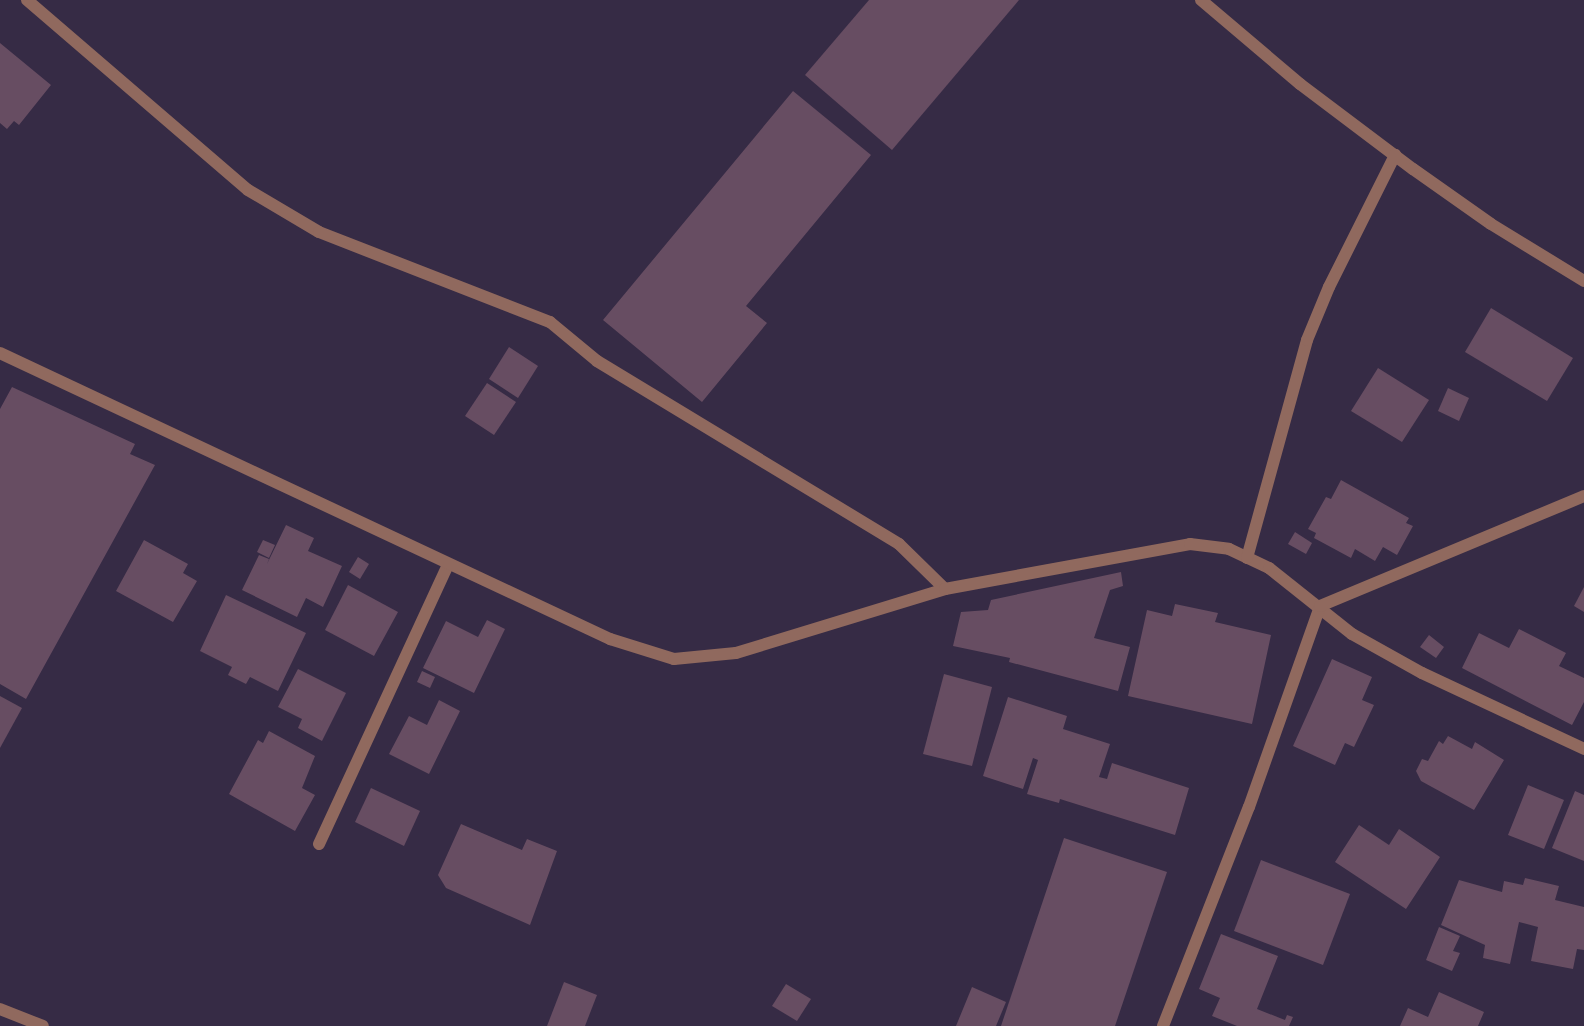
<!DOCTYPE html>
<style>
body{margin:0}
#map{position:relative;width:1584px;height:1026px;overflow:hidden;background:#362b45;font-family:"Golos Text",sans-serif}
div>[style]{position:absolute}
.building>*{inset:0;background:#674d62}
.service>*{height:12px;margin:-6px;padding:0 6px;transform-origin:6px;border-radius:6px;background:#90695e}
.minor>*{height:12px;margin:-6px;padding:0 6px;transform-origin:6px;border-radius:6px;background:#90695e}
span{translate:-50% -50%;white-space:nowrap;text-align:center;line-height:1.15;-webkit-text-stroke:4.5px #2c213a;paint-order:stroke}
</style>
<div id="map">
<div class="building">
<i style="clip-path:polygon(869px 0,1019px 0,892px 150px,805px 75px)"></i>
<i style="clip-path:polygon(0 43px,51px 85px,19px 125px,14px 121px,7px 129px,0 123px)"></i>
<i style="clip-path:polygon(793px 91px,871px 155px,746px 306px,767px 323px,702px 402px,603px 320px)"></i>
<i style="clip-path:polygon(1491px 308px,1573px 358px,1547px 401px,1465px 352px)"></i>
<i style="clip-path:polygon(509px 347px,538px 366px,518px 398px,489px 379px)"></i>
<i style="clip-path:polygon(1378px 368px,1429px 400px,1402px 442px,1351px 411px)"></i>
<i style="clip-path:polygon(487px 383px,516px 402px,494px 435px,465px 416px)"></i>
<i style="clip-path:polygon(12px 387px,135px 444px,130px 454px,155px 465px,26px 699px,0 684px,0 409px)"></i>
<i style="clip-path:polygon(1448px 388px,1469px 398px,1459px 421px,1438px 411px)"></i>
<i style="clip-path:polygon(1341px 480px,1409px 518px,1406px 523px,1413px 526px,1397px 555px,1383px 547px,1375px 561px,1355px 549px,1351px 558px,1314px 538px,1316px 533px,1308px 529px,1326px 497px,1331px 499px)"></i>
<i style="clip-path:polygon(286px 525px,314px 538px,308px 551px,342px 566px,323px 607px,306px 598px,297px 617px,242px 590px,259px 555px,269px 559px,267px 564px)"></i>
<i style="clip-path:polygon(1295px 532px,1312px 543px,1306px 554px,1288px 544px)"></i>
<i style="clip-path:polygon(144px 540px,188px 564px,183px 573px,197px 581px,173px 622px,116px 591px)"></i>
<i style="clip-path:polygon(263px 540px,275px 545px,269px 558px,257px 552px)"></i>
<i style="clip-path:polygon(358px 557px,369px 564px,360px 579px,349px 572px)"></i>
<i style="clip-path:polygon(1121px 572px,1123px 586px,1110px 590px,1094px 638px,1130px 647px,1118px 691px,1009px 662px,1010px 658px,953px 646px,961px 612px,988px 610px,991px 600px)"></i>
<i style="clip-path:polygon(348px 585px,398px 612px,374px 656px,325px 630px)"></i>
<i style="clip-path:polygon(1584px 587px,1584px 612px,1574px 606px)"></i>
<i style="clip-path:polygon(226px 595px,306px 633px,278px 691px,250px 677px,246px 684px,228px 675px,232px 667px,200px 651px)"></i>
<i style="clip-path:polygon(1175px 604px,1218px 613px,1215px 622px,1271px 635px,1252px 724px,1128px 696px,1147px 610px,1172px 616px)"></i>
<i style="clip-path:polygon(487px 620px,505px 629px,474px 693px,423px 668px,446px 621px,478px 637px)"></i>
<i style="clip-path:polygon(1519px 629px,1566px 653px,1559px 666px,1584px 678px,1584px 702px,1572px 725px,1462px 668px,1479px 633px,1509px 648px)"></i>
<i style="clip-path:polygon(1429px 635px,1444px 647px,1436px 658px,1420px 647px)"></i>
<i style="clip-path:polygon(1332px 659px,1372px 677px,1362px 700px,1374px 705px,1354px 747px,1345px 743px,1335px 765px,1293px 746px)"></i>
<i style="clip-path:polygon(298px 669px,346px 693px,322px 741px,298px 728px,302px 719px,278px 707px)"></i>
<i style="clip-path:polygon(422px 671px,435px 677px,430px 688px,417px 682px)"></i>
<i style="clip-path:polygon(944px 674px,992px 687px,972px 766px,923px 754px)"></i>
<i style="clip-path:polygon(0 696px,22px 708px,0 748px)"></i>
<i style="clip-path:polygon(1008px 697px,1067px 716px,1063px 729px,1110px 744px,1099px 777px,1107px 779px,1112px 763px,1189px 788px,1175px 835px,1060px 799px,1059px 803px,1027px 794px,1038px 760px,1033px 758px,1023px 789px,983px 776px)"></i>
<i style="clip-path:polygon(439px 700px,460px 711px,429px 774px,389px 754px,409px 716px,427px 725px)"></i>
<i style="clip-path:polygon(269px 731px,315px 756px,302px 788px,315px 795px,295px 831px,229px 794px,258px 740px,263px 743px)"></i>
<i style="clip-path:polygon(1448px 736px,1472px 749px,1475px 742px,1504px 760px,1474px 810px,1421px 781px,1416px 771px,1422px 759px,1428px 761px,1439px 741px,1443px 744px)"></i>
<i style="clip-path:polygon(1528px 785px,1564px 800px,1544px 849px,1508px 835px)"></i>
<i style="clip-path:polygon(371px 788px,420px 811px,404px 846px,355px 822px)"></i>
<i style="clip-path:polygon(1575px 791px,1584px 795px,1584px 861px,1552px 848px)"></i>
<i style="clip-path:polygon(461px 824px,522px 850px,527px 839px,557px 851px,530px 925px,446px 888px,438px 875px)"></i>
<i style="clip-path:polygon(1359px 825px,1389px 845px,1399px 829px,1440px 857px,1406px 909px,1335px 862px)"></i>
<i style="clip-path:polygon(1064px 838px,1167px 872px,1115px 1026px,1001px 1026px)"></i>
<i style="clip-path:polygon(1261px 860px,1350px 894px,1323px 965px,1234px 931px)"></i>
<i style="clip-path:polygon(1525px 878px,1559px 886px,1555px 900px,1584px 907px,1584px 950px,1577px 949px,1573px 969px,1531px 961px,1538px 927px,1519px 922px,1510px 964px,1483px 958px,1485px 945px,1441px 925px,1459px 880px,1502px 892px,1504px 881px,1523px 885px)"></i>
<i style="clip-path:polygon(1439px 927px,1460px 936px,1453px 951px,1460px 953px,1452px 971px,1426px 960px)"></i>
<i style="clip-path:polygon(1221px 934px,1278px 956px,1257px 1009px,1285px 1020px,1287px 1015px,1293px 1017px,1289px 1026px,1237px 1026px,1212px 1016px,1220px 998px,1199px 989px)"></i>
<i style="clip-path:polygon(564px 982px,597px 995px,585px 1026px,547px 1026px)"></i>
<i style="clip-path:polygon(786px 984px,811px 999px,797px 1021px,772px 1006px)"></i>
<i style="clip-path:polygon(972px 987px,1006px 1002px,996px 1026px,956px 1026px)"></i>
<i style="clip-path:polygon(1439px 992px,1484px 1012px,1478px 1026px,1400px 1026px,1408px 1008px,1428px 1017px)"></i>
</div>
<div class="service">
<i style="left:319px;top:844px;width:307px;rotate:-65.2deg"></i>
</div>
<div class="minor">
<i style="left:27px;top:0;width:291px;rotate:40.7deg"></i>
<i style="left:248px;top:190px;width:82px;rotate:30.6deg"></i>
<i style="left:319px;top:232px;width:248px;rotate:21.3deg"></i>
<i style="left:550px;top:322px;width:61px;rotate:39.7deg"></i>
<i style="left:597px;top:361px;width:353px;rotate:31.2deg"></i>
<i style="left:899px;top:544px;width:64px;rotate:44.4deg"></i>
<i style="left:1201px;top:0;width:130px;rotate:40.3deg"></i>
<i style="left:1300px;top:84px;width:141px;rotate:37deg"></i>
<i style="left:1413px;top:169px;width:95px;rotate:35.2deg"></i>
<i style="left:1491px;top:224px;width:109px;rotate:31.5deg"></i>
<i style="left:0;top:353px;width:674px;rotate:25.12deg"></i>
<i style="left:610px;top:639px;width:67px;rotate:17.4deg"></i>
<i style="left:674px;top:659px;width:62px;rotate:-5.5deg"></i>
<i style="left:736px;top:653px;width:219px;rotate:-17deg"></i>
<i style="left:945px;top:589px;width:249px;rotate:-10.4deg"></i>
<i style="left:1190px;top:544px;width:39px;rotate:7deg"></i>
<i style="left:1229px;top:549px;width:44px;rotate:25.4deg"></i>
<i style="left:1269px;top:568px;width:106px;rotate:38.5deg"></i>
<i style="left:1352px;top:634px;width:80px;rotate:29.1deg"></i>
<i style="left:1422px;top:673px;width:179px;rotate:25.1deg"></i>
<i style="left:1247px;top:558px;width:226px;rotate:-74.6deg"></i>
<i style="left:1307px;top:340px;width:57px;rotate:-67.5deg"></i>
<i style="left:1329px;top:287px;width:148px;rotate:-63.4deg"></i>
<i style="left:0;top:1009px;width:46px;rotate:21.6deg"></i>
<i style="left:1163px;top:1026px;width:235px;rotate:-68.6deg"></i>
<i style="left:1249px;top:807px;width:213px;rotate:-70.5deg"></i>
<i style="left:1320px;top:606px;width:286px;rotate:-22.6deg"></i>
</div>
</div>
